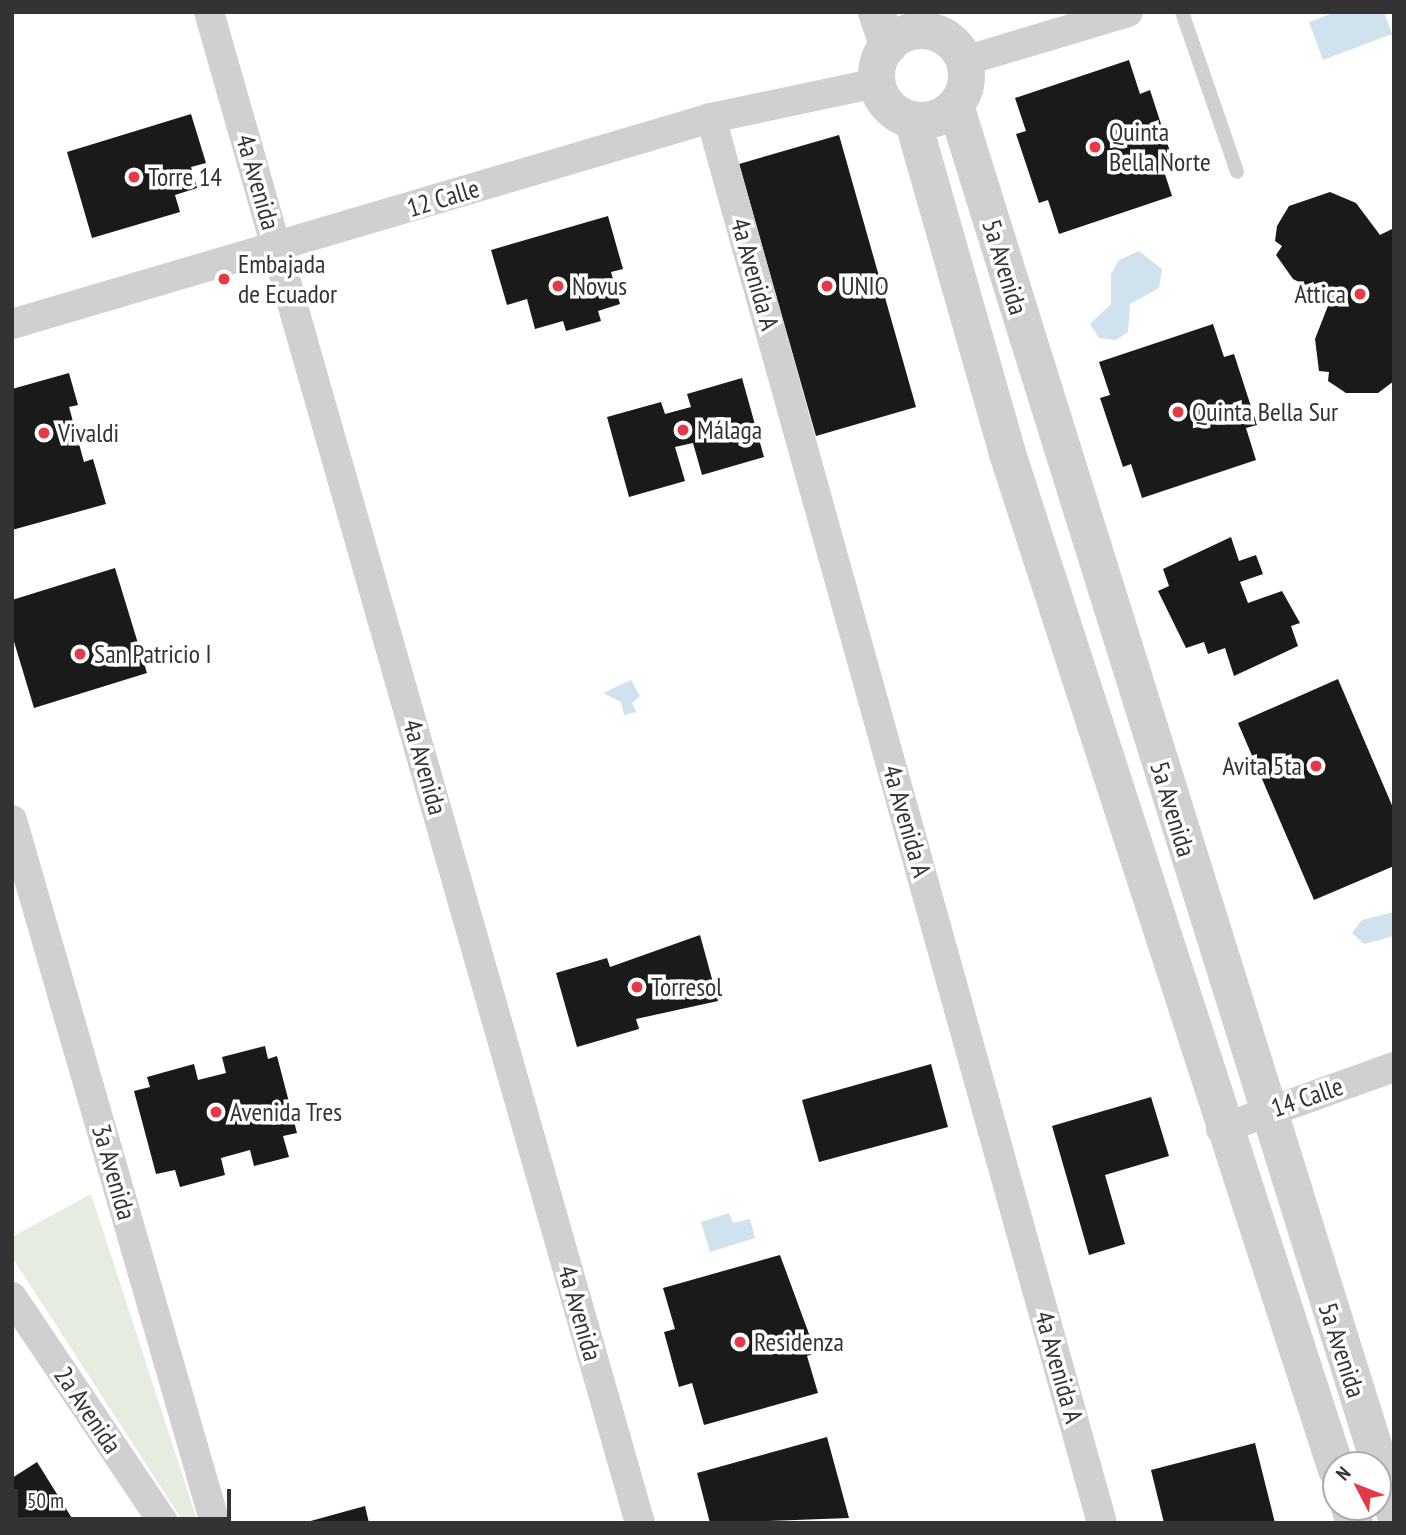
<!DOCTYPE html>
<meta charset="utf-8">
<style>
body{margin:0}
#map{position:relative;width:1406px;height:1535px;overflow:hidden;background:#fff;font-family:"PT Sans Narrow",sans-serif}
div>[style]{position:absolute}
.green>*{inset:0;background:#e6ecdf}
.water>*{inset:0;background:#cfe2ee}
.building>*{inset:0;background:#1a1a1a}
.service>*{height:14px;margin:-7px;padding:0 7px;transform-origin:7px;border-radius:7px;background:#d0d0d0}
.minor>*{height:30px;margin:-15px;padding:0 15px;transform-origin:15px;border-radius:15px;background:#d0d0d0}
.tertiary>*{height:37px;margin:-18.5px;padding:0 18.5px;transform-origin:18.5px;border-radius:18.5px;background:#d0d0d0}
.tertiary>.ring{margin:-18.5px;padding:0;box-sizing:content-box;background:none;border:37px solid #d0d0d0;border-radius:50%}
.dots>*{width:19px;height:19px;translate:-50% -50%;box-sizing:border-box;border:4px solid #fff;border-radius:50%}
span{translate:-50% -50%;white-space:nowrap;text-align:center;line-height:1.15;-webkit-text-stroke:7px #fff;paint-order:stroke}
.poi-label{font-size:26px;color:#333}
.left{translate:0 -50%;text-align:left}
.right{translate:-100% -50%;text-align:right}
.street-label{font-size:26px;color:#333}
.frame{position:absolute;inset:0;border:14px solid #333;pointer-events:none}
.north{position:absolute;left:1322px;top:1451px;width:70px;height:70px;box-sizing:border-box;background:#fff;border:2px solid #adadad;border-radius:50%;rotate:312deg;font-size:19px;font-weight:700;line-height:28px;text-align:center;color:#333}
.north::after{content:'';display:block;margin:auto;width:24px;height:32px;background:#e63946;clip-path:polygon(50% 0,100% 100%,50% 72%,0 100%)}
.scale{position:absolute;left:14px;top:1489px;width:217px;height:32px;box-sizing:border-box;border:4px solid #333;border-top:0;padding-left:9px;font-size:21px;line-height:24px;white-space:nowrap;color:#333;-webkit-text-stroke:5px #fff;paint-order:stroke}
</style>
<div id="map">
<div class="green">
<i style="clip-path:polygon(91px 1194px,198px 1523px,184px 1523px,12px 1257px,12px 1237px)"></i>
</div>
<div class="water">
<i style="clip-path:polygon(1336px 12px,1384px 12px,1392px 34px,1323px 60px,1309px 22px)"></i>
<i style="clip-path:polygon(1139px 251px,1162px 269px,1159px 288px,1130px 304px,1128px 332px,1116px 340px,1099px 338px,1090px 324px,1111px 304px,1111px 274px,1119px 260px)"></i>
<i style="clip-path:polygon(631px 680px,640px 696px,632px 703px,636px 712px,624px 715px,621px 702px,603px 693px)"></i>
<i style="clip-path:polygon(1394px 912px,1394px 936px,1364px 944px,1352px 933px,1362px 920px)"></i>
<i style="clip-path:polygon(729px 1213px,733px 1223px,750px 1219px,755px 1238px,710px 1252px,701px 1222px)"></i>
</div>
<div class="building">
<i style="clip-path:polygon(1129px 60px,1140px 94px,1150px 90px,1173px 161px,1162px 165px,1172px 196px,1059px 234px,1048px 200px,1039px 203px,1016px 134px,1026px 131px,1015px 98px)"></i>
<i style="clip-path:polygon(191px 114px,206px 163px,191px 167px,197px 188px,175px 195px,180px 212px,92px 238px,67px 152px)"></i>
<i style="clip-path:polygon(839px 135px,916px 407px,816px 436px,739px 164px)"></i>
<i style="clip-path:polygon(1330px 192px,1356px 203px,1380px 235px,1394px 228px,1394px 381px,1378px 393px,1346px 393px,1328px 381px,1329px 372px,1319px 371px,1315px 339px,1331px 298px,1293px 279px,1276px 255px,1282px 246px,1275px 241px,1277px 226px,1289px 206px)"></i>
<i style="clip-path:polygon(608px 216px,623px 269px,611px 272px,620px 304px,598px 311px,601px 321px,566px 331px,563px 321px,535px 329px,527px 299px,507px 305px,491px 250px)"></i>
<i style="clip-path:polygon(1213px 324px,1224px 357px,1234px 354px,1257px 425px,1246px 428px,1256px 460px,1142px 498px,1131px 464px,1123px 467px,1100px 398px,1110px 395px,1099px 362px)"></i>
<i style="clip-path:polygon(69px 373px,78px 405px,69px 407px,84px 462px,93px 459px,106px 504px,12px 530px,12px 389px)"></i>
<i style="clip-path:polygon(742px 378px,764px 457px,702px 475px,693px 443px,675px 447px,685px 481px,629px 497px,607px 417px,661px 402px,665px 414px,691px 407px,687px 394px)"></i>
<i style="clip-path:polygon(1231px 537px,1239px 561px,1256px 555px,1263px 574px,1240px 582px,1248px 603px,1282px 591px,1300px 623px,1291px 626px,1298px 646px,1234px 676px,1225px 648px,1208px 654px,1204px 642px,1186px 648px,1158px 591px,1169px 586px,1163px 569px)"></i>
<i style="clip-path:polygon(115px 568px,147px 673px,34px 708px,12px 635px,12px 600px)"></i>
<i style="clip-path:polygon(1338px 679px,1394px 810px,1394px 866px,1314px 900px,1238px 723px)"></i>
<i style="clip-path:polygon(700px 935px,718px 1001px,636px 1019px,639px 1029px,577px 1047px,556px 973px,607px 958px,610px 967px)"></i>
<i style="clip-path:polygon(265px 1046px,268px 1059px,277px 1056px,297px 1133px,283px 1136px,289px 1157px,254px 1166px,250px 1150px,221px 1158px,225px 1175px,180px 1187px,175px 1170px,156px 1174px,134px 1091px,150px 1087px,147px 1077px,194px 1064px,198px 1080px,226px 1073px,222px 1057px)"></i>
<i style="clip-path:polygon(931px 1064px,948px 1127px,819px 1162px,802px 1100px)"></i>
<i style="clip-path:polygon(1151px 1097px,1169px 1156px,1105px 1175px,1125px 1244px,1089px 1255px,1052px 1126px)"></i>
<i style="clip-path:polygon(780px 1255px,816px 1353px,807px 1356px,818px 1393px,704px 1425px,692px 1383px,679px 1387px,664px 1332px,675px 1329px,663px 1288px)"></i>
<i style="clip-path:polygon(827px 1437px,849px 1518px,710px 1523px,697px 1473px)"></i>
<i style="clip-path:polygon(1255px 1443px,1275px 1523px,1164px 1523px,1151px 1470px)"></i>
<i style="clip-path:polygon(37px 1462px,75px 1523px,12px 1523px,12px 1478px)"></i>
<i style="clip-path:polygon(365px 1506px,369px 1523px,307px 1523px,307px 1522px)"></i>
</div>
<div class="service">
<i style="left:1182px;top:12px;width:169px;rotate:71deg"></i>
</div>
<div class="minor">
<i style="left:209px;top:12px;width:1571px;rotate:74.08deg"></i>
<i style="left:964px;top:61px;width:171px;rotate:-16.6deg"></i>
<i style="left:711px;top:118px;width:1458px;rotate:74.45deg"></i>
<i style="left:12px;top:324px;width:729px;rotate:-16.42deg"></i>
<i style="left:711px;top:118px;width:170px;rotate:-11.9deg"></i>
<i style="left:12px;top:820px;width:732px;rotate:73.89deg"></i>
<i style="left:1221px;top:1129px;width:184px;rotate:-19.7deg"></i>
<i style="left:12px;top:1297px;width:272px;rotate:56.1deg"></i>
</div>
<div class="tertiary">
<i style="left:876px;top:12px;width:36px;rotate:71deg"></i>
<i class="ring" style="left:876px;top:30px;width:53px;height:53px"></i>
<i style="left:955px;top:105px;width:1474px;rotate:72.67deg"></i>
<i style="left:912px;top:119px;width:344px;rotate:74.1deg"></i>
<i style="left:1006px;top:450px;width:1071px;rotate:72.06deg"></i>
<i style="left:1349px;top:1507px;width:17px;rotate:73deg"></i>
</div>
<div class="dots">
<i style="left:1095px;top:147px;background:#e63946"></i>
<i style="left:134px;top:177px;background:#e63946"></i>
<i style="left:224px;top:279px;background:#e63946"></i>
<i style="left:558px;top:286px;background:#e63946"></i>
<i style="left:827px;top:286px;background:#e63946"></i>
<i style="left:1360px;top:294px;background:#e63946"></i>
<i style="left:1178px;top:412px;background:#e63946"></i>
<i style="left:683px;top:430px;background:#e63946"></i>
<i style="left:44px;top:433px;background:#e63946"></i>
<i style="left:80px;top:654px;background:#e63946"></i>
<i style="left:1316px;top:766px;background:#e63946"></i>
<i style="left:637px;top:987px;background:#e63946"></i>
<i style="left:216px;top:1112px;background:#e63946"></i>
<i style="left:740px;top:1342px;background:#e63946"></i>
</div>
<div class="poi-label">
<span class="left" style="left:1109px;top:147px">Quinta<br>Bella Norte</span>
<span class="left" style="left:148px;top:177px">Torre 14</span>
<span class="left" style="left:238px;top:279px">Embajada<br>de Ecuador</span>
<span class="left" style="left:572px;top:286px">Novus</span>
<span class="left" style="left:841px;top:286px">UNIO</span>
<span class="right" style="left:1346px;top:294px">Attica</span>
<span class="left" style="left:1192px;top:412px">Quinta Bella Sur</span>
<span class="left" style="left:697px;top:430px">Málaga</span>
<span class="left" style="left:58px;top:433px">Vivaldi</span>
<span class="left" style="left:94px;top:654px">San Patricio I</span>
<span class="right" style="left:1302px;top:766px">Avita 5ta</span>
<span class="left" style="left:651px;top:987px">Torresol</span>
<span class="left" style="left:230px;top:1112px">Avenida Tres</span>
<span class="left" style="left:754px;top:1342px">Residenza</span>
</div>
<div class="street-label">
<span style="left:258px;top:182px;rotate:74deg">4a Avenida</span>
<span style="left:443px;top:198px;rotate:-17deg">12 Calle</span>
<span style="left:1005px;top:267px;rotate:73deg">5a Avenida</span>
<span style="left:755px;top:274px;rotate:74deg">4a Avenida A</span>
<span style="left:425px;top:767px;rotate:74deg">4a Avenida</span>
<span style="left:1173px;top:809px;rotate:73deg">5a Avenida</span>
<span style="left:907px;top:821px;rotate:74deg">4a Avenida A</span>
<span style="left:1307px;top:1097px;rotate:-19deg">14 Calle</span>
<span style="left:114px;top:1172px;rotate:74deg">3a Avenida</span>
<span style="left:580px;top:1313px;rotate:74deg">4a Avenida</span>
<span style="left:1342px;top:1350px;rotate:72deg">5a Avenida</span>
<span style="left:1059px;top:1367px;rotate:74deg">4a Avenida A</span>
<span style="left:88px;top:1410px;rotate:56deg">2a Avenida</span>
</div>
<div class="frame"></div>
<div class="north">N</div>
<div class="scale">50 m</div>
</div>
